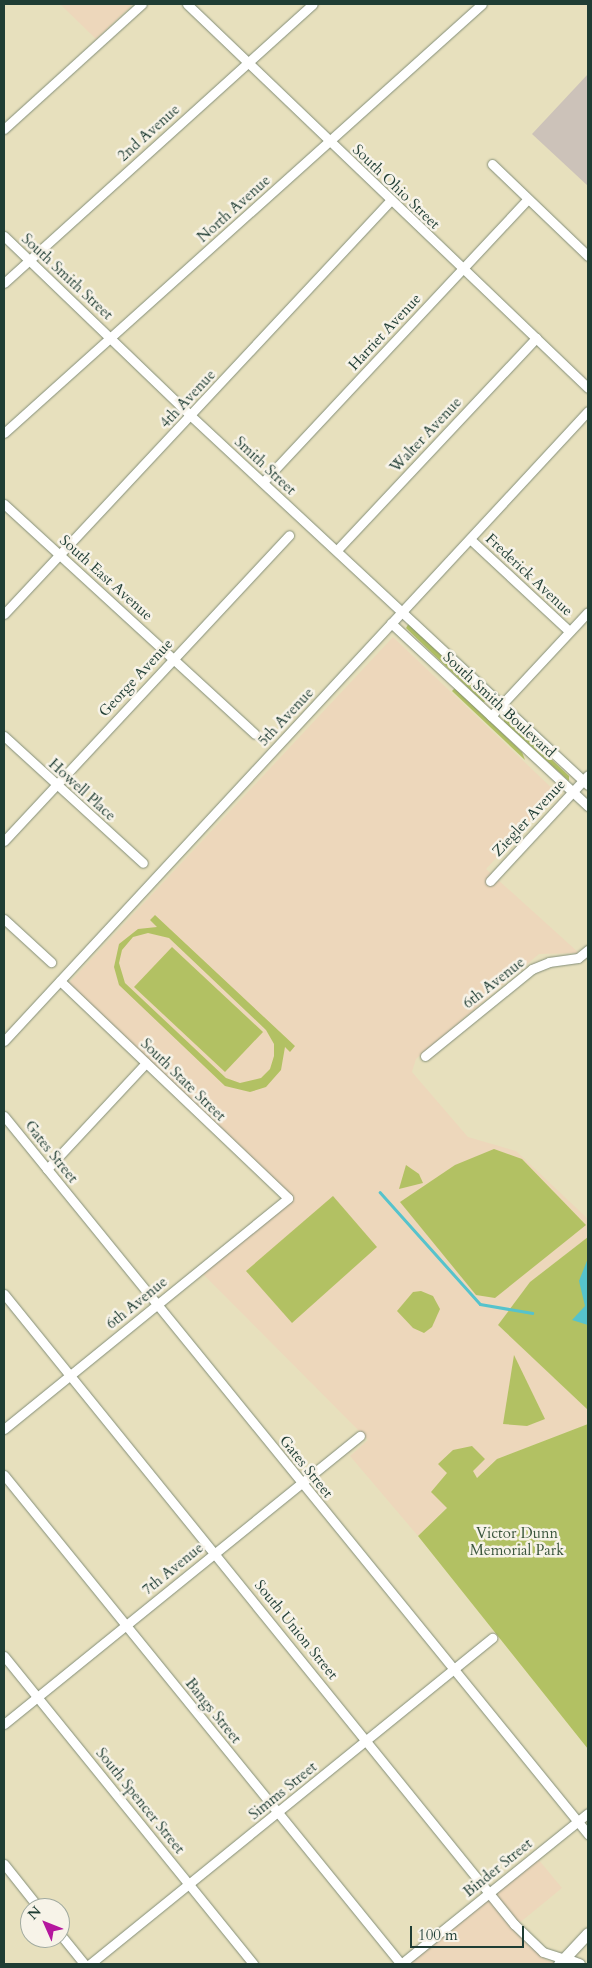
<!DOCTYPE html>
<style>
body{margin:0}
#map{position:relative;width:592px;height:1968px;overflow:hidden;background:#e7e0bd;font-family:Cardo,serif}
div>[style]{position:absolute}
.built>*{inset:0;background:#edd7bb}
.industrial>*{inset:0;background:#ccc2b9}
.green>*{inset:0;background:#b2c163}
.water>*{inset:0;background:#56c3cc}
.stream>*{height:2.5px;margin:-1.25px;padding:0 1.25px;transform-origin:1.25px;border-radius:1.25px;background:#56c3cc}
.roads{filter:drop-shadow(0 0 1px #838e78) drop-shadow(0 0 1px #838e78)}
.minor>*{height:9px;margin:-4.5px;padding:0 4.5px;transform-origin:4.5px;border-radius:4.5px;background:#fff}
.tertiary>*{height:11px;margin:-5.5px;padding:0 5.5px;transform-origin:5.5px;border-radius:5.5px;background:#fff}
span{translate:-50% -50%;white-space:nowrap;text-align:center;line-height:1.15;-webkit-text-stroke:5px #f7f3e8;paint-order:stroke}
.street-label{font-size:15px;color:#1f3d34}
.park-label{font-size:15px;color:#3c573d}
.frame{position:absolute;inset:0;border:5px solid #1f3d34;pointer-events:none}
.north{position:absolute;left:20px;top:1898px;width:50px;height:50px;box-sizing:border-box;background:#f7f3e8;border:1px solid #a1aaa0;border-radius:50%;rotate:314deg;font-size:14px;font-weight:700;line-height:20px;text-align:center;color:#1f3d34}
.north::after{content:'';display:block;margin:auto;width:18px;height:22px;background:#b5179e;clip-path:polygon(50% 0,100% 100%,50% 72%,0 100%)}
.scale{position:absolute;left:410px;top:1926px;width:114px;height:22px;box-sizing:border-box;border:2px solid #1f3d34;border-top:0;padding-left:6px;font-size:15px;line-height:18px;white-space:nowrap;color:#1f3d34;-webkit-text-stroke:4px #f7f3e8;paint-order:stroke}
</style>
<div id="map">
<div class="built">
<i style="clip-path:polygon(60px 4px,133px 4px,96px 39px)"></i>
<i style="clip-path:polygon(393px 637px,557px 793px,486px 869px,579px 953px,539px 954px,416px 1059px,412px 1072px,468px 1137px,516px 1151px,588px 1219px,588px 1237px,530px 1282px,498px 1325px,588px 1410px,588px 1424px,497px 1459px,418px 1536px,350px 1456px,368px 1440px,203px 1274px,293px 1199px,68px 984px)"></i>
<i style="clip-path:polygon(538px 1859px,562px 1888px,512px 1929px,546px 1960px,560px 1964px,410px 1964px)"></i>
</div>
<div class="industrial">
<i style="clip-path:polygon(588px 74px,588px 186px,532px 134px)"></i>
</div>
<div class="green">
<i style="clip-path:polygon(409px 623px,487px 698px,488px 701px,483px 702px,406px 628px)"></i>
<i style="clip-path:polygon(455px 688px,522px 752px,525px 760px,452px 691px)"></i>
<i style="clip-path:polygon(504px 718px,508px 718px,569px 776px,569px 781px,504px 722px)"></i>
<i style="clip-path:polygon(evenodd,155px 915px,295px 1046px,290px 1052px,285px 1047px,281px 1070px,266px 1087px,250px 1092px,225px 1086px,119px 985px,114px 967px,119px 944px,138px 929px,157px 927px,150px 920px,155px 915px,148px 933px,169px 938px,266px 1030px,274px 1044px,274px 1056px,270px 1069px,261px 1078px,240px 1083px,226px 1078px,125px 983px,119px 963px,122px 950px,133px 937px,148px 933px)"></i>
<i style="clip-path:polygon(172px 947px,263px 1032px,225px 1072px,134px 987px)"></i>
<i style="clip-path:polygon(494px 1149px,522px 1159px,586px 1225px,495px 1298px,476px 1295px,400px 1202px,455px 1165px)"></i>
<i style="clip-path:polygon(406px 1165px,419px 1174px,423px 1183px,399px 1189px)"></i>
<i style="clip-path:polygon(333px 1196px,377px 1247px,292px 1323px,246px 1271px)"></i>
<i style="clip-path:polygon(588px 1237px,588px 1410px,498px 1325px,530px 1282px)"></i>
<i style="clip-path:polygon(421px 1291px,433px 1296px,440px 1309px,432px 1327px,424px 1333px,413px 1328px,397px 1311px,413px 1292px)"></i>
<i style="clip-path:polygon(514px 1355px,545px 1419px,527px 1426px,503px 1424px)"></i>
<i style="clip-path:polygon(588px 1424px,588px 1749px,418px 1536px,447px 1508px,431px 1492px,447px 1473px,438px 1464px,453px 1450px,472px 1446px,485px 1459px,473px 1471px,477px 1478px,497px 1459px)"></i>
</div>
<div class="water">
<i style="clip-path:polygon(588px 1258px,588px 1325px,572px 1320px,585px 1306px,579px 1281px)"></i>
</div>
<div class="stream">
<i style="left:380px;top:1192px;width:150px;rotate:48.2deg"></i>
<i style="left:480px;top:1304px;width:53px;rotate:9.8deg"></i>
</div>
<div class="roads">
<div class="minor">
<i style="left:187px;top:4px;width:555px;rotate:43.76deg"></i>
<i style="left:4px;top:129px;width:186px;rotate:-42.2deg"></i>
<i style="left:492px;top:164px;width:133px;rotate:43.8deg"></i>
<i style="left:4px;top:236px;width:260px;rotate:43.9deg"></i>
<i style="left:191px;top:416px;width:542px;rotate:42.91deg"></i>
<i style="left:4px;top:283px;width:416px;rotate:-42.1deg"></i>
<i style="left:4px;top:433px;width:642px;rotate:-41.91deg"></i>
<i style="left:263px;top:482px;width:386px;rotate:-46.9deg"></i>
<i style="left:4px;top:504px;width:340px;rotate:42.5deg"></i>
<i style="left:470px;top:539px;width:135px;rotate:42.9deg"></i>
<i style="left:337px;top:550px;width:291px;rotate:-46.8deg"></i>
<i style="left:4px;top:614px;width:565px;rotate:-46.94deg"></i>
<i style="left:391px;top:623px;width:269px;rotate:42.9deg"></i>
<i style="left:491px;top:716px;width:142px;rotate:-47deg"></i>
<i style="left:4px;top:736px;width:188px;rotate:42.4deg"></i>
<i style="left:4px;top:841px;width:418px;rotate:-47deg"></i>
<i style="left:490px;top:881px;width:144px;rotate:-47.2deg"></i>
<i style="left:4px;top:919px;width:64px;rotate:42.5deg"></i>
<i style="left:4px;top:1041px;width:859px;rotate:-47.17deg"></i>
<i style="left:425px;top:1056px;width:138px;rotate:-39.1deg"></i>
<i style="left:532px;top:969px;width:18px;rotate:-22deg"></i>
<i style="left:549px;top:962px;width:29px;rotate:-8deg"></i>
<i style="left:578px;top:958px;width:13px;rotate:-39deg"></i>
<i style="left:4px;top:1116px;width:926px;rotate:50.88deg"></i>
<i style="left:47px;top:1169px;width:145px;rotate:-47deg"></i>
<i style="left:4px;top:1294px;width:811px;rotate:51.01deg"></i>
<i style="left:514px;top:1924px;width:40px;rotate:44deg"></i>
<i style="left:543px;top:1952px;width:23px;rotate:18deg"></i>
<i style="left:4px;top:1429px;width:366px;rotate:-39.1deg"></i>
<i style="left:288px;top:1198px;width:315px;rotate:-136.4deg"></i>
<i style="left:4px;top:1475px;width:630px;rotate:50.93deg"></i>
<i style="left:4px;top:1656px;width:396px;rotate:51deg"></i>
<i style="left:4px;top:1724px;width:458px;rotate:-39deg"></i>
<i style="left:4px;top:1864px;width:56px;rotate:51.5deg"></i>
<i style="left:60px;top:1934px;width:38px;rotate:51deg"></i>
<i style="left:90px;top:1964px;width:518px;rotate:-39.04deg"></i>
<i style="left:401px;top:1964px;width:240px;rotate:-38.9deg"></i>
</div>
<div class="tertiary">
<i style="left:565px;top:1959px;width:15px;rotate:20deg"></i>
<i style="left:559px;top:1964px;width:42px;rotate:-46.9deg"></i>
</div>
</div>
<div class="street-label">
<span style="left:149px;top:133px;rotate:-42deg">2nd Avenue</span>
<span style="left:396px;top:187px;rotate:44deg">South Ohio Street</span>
<span style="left:234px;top:209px;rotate:-42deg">North Avenue</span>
<span style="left:67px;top:277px;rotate:43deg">South Smith Street</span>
<span style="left:385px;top:332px;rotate:-47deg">Harriet Avenue</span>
<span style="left:188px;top:399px;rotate:-47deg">4th Avenue</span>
<span style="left:426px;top:435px;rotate:-47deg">Walter Avenue</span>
<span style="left:265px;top:466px;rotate:43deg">Smith Street</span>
<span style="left:529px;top:575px;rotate:43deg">Frederick Avenue</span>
<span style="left:106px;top:578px;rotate:42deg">South East Avenue</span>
<span style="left:136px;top:678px;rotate:-47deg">George Avenue</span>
<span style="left:499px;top:705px;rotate:43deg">South Smith Boulevard</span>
<span style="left:286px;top:717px;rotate:-47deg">5th Avenue</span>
<span style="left:82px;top:790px;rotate:42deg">Howell Place</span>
<span style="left:529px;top:818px;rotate:-47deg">Ziegler Avenue</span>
<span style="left:494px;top:983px;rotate:-38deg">6th Avenue</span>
<span style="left:183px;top:1080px;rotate:44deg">South State Street</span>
<span style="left:51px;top:1152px;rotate:51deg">Gates Street</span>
<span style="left:137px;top:1303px;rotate:-39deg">6th Avenue</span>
<span style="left:306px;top:1467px;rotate:51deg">Gates Street</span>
<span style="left:173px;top:1569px;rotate:-39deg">7th Avenue</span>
<span style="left:296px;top:1630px;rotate:51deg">South Union Street</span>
<span style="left:213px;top:1711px;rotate:51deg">Bangs Street</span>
<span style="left:283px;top:1791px;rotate:-39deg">Simms Street</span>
<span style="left:140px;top:1801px;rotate:51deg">South Spencer Street</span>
<span style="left:498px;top:1868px;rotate:-39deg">Binder Street</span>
</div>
<div class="park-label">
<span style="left:517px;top:1542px">Victor Dunn<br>Memorial Park</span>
</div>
<div class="frame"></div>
<div class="north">N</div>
<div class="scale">100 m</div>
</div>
